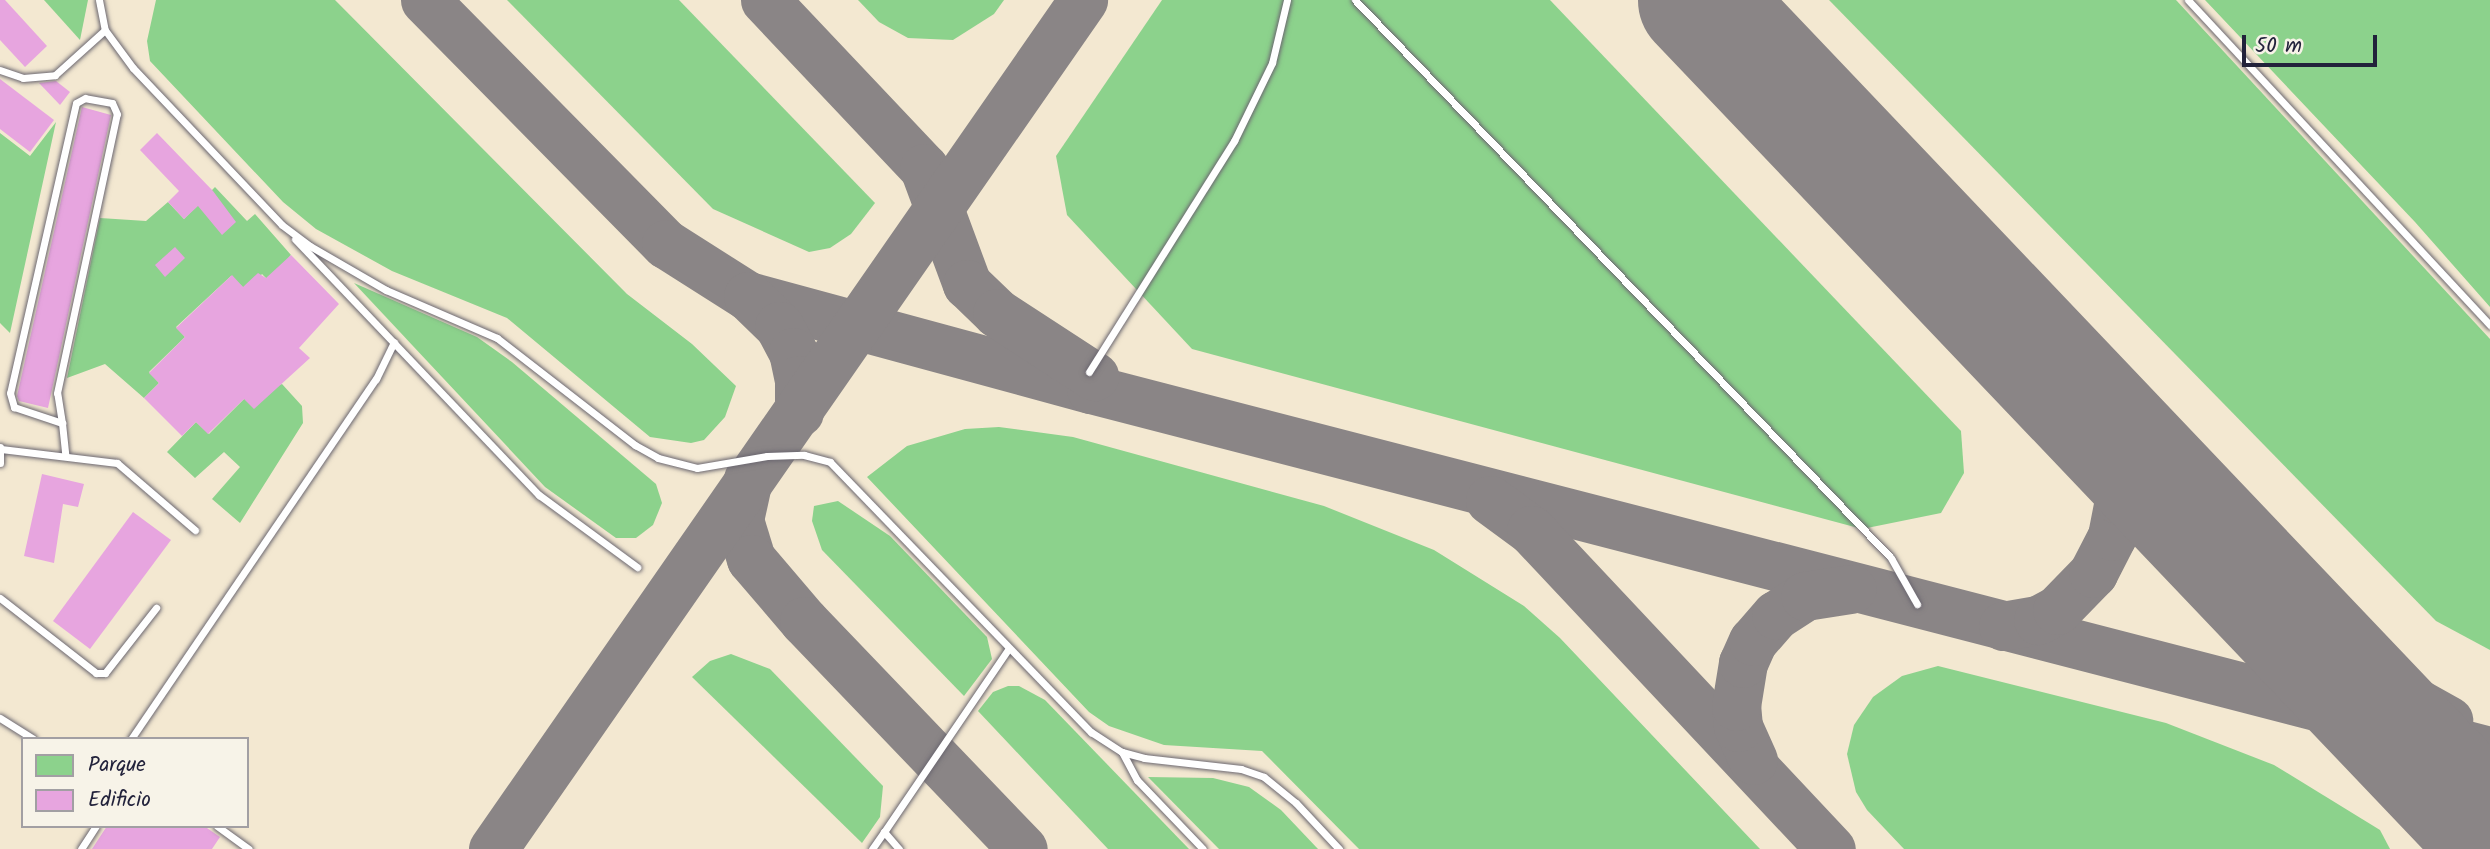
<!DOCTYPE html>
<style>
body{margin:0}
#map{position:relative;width:2490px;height:849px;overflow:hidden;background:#f3e8d1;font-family:Kalam,sans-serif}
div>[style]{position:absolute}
.green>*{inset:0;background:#8cd28c}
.taxiway>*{height:49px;margin:-24.5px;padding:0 24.5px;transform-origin:24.5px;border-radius:24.5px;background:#8a8586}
.runway>*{height:121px;margin:-60.5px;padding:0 60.5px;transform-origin:60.5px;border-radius:60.5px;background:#8a8586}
.building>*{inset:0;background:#e7a5df}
.roads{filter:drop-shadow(0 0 2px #6b6770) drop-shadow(0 0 2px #6b6770)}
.service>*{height:7px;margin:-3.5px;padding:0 3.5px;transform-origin:3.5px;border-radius:3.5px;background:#fff}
span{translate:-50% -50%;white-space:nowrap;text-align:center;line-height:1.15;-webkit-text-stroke:5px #f7f3e8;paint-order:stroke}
.legend{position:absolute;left:21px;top:737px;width:228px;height:91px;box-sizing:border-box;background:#f7f3e8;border:2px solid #a29fa3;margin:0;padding:9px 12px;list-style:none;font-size:21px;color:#22223b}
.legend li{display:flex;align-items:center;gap:14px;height:35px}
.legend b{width:35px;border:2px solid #a29fa3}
.scale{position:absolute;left:2242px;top:35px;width:135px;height:32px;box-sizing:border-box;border:4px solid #22223b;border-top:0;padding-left:9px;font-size:21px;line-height:24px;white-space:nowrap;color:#22223b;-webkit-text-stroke:5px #f7f3e8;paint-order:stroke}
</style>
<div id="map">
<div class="green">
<i style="clip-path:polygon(44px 0,88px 0,80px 40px)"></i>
<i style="clip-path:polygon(156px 0,335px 0,627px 294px,692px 344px,736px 386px,725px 417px,704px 440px,691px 443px,650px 437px,507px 318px,392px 271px,316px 229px,283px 202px,150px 61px,147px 41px)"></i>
<i style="clip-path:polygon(507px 0,679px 0,875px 203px,851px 234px,830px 248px,809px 252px,713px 209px)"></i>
<i style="clip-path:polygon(858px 0,1004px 0,994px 14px,953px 40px,908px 38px,879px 22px)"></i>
<i style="clip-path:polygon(1162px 0,1550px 0,1961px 431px,1964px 473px,1941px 513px,1862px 529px,1192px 349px,1067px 215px,1056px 156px)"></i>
<i style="clip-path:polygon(1829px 0,2176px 0,2490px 339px,2490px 650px,2436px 621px)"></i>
<i style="clip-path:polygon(2205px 0,2490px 0,2490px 307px,2415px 222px)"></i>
<i style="clip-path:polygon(56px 122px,10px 333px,0 323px,0 133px,30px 156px)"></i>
<i style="clip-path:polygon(215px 187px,247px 221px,255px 214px,291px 255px,269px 281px,262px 274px,247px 291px,231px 276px,176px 327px,185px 337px,149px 372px,159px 383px,144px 398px,105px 364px,67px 378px,100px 218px,146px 221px,168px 202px,184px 219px)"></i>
<i style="clip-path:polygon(354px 283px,477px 337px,512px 362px,656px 484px,662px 503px,653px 525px,636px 538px,616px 538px,545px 487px)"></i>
<i style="clip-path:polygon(282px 384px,302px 406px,303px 423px,240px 523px,212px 499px,240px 467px,224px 452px,195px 478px,167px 452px,196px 422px,209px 434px,244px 399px)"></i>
<i style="clip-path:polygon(999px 427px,1073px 437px,1324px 506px,1434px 550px,1524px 606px,1560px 638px,1760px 849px,1359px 849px,1262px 751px,1164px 745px,1109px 726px,1089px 712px,867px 477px,907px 446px,965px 429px)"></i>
<i style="clip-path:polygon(838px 501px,890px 536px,987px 637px,992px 659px,964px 696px,822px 550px,812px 521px,814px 506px)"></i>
<i style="clip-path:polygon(731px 654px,770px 669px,883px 786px,880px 817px,862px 843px,692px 677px,710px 661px)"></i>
<i style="clip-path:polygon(1938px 666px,2166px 723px,2274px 765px,2380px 830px,2390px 849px,1904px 849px,1867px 810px,1856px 792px,1847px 754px,1854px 725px,1873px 697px,1902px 676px)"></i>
<i style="clip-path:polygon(1008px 686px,1019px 686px,1045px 700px,1189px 849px,1108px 849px,978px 711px,993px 692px)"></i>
<i style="clip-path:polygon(1148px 777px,1213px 778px,1249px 787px,1281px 810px,1318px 849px,1219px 849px)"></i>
</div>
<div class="taxiway">
<i style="left:425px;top:0;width:343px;rotate:45.4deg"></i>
<i style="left:666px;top:244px;width:97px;rotate:32.4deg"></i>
<i style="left:748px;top:296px;width:355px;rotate:15.2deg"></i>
<i style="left:1091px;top:389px;width:1445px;rotate:14.51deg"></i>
<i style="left:765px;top:0;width:231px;rotate:46.6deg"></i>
<i style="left:924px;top:168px;width:124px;rotate:69.7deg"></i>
<i style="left:967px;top:284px;width:42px;rotate:44deg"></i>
<i style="left:997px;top:313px;width:116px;rotate:33deg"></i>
<i style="left:748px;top:296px;width:43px;rotate:44.1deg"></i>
<i style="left:779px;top:326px;width:30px;rotate:62deg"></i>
<i style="left:793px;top:352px;width:29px;rotate:78deg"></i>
<i style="left:799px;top:380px;width:32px;rotate:90deg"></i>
<i style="left:748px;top:479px;width:42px;rotate:102.4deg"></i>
<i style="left:739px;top:520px;width:41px;rotate:72.9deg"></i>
<i style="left:751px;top:559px;width:82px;rotate:49.5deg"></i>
<i style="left:804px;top:621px;width:316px;rotate:46.2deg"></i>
<i style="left:1490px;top:500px;width:51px;rotate:36.2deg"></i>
<i style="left:1531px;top:530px;width:438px;rotate:46.8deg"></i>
<i style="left:2286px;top:620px;width:67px;rotate:36.5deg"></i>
<i style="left:2340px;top:660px;width:124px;rotate:29.1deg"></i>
<i style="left:2003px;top:626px;width:36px;rotate:-10deg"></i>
<i style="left:2038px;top:620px;width:21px;rotate:-28deg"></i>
<i style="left:2057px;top:610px;width:52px;rotate:-45.8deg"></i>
<i style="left:2093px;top:573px;width:42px;rotate:-62.8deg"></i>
<i style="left:2112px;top:536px;width:37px;rotate:-79deg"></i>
<i style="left:2119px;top:500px;width:35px;rotate:-97deg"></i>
<i style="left:2115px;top:465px;width:42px;rotate:-114.1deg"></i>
<i style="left:2098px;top:427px;width:37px;rotate:-126deg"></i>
<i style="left:1753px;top:760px;width:36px;rotate:-114deg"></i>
<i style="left:1738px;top:727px;width:21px;rotate:-95deg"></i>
<i style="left:1736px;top:706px;width:44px;rotate:-80.8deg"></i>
<i style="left:1743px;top:663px;width:24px;rotate:-66deg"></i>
<i style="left:1753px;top:641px;width:35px;rotate:-49deg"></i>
<i style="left:1776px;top:615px;width:35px;rotate:-33deg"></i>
<i style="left:1805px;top:596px;width:47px;rotate:-8.7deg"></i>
<i style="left:493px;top:849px;width:1034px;rotate:-55.2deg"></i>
</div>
<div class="runway">
<i style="left:1698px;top:0;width:1149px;rotate:46.41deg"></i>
</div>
<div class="building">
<i style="clip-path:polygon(0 0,5px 0,47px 46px,25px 67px,0 40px)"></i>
<i style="clip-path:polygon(0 79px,54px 120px,30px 152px,0 129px)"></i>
<i style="clip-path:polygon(56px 81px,70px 92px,60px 105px,39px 83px)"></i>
<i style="clip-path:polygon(82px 107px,111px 115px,48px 408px,19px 401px,17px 396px)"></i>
<i style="clip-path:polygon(157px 133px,213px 191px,236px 222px,222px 235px,198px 206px,184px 219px,168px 202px,179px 191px,140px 150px)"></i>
<i style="clip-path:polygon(175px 247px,185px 258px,165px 277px,155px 265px)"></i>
<i style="clip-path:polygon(291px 255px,339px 304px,299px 348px,310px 358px,254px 409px,244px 399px,208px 434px,196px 422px,182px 436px,144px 398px,159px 383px,149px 373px,185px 337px,176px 328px,232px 275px,243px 287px,258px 273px,266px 278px)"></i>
<i style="clip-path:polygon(42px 474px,84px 484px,78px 507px,63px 504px,54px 563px,24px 556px)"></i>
<i style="clip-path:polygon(133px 512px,171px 540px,90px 649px,53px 621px)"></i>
<i style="clip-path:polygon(107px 826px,204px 826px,220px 837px,212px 849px,92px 849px)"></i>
</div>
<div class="roads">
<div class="service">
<i style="left:99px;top:0;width:31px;rotate:79deg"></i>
<i style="left:105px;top:30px;width:47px;rotate:53.6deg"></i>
<i style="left:133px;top:68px;width:216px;rotate:46.5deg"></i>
<i style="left:282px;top:225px;width:35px;rotate:37deg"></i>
<i style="left:310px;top:246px;width:88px;rotate:30.1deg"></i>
<i style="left:386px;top:290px;width:121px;rotate:23.4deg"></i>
<i style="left:497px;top:338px;width:175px;rotate:37.8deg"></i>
<i style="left:635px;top:445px;width:26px;rotate:29deg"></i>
<i style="left:658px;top:458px;width:40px;rotate:14.4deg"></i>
<i style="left:697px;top:468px;width:71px;rotate:-9.7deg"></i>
<i style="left:767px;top:456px;width:37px;rotate:-2deg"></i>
<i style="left:804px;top:455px;width:27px;rotate:15deg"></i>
<i style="left:830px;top:462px;width:376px;rotate:46deg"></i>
<i style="left:1091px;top:732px;width:37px;rotate:33deg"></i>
<i style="left:1122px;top:752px;width:23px;rotate:15deg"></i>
<i style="left:1144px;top:758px;width:98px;rotate:6.5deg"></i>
<i style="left:1241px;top:769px;width:24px;rotate:19deg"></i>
<i style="left:1264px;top:777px;width:41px;rotate:39.1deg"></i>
<i style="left:1296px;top:803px;width:63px;rotate:46.9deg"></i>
<i style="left:1355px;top:0;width:774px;rotate:46.15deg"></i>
<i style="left:1891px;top:558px;width:53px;rotate:60.5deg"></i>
<i style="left:2188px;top:0;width:444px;rotate:47.1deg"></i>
<i style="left:0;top:70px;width:24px;rotate:19deg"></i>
<i style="left:23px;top:78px;width:32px;rotate:-5deg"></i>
<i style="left:55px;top:75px;width:67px;rotate:-42deg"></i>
<i style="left:295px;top:239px;width:354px;rotate:46.4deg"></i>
<i style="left:539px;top:495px;width:122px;rotate:36.3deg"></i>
<i style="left:1089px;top:372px;width:273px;rotate:-57.9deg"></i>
<i style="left:1234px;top:141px;width:87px;rotate:-64deg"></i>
<i style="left:1272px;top:63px;width:65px;rotate:-76.6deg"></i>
<i style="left:62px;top:423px;width:30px;rotate:-99deg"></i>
<i style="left:57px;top:393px;width:285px;rotate:-77.9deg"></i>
<i style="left:117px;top:114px;width:12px;rotate:-114deg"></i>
<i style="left:112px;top:103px;width:27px;rotate:-170deg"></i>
<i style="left:85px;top:98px;width:10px;rotate:151deg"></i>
<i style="left:76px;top:103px;width:297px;rotate:102.8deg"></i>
<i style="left:10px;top:393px;width:15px;rotate:74deg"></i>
<i style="left:14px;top:407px;width:51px;rotate:18.4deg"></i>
<i style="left:62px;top:423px;width:31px;rotate:84deg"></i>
<i style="left:1px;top:449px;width:117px;rotate:6.9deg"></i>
<i style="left:117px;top:463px;width:103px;rotate:40.7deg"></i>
<i style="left:0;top:463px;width:16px;rotate:-90deg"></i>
<i style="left:0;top:598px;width:122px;rotate:38deg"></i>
<i style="left:96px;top:673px;width:9px"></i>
<i style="left:105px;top:673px;width:83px;rotate:-51.9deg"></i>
<i style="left:0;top:718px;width:39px;rotate:32deg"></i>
<i style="left:131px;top:739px;width:435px;rotate:-55.8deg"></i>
<i style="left:376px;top:379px;width:41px;rotate:-64.1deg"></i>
<i style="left:1122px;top:752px;width:32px;rotate:62deg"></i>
<i style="left:1137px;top:780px;width:95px;rotate:46.3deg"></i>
<i style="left:217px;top:826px;width:39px;rotate:36deg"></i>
<i style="left:81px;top:849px;width:27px;rotate:-57deg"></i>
<i style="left:872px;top:849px;width:21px;rotate:-55deg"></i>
<i style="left:899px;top:849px;width:23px;rotate:-131deg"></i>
<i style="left:884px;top:832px;width:222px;rotate:-55.8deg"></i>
</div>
</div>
<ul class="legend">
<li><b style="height:19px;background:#8cd28c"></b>Parque</li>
<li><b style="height:19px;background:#e7a5df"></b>Edificio</li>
</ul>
<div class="scale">50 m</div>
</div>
